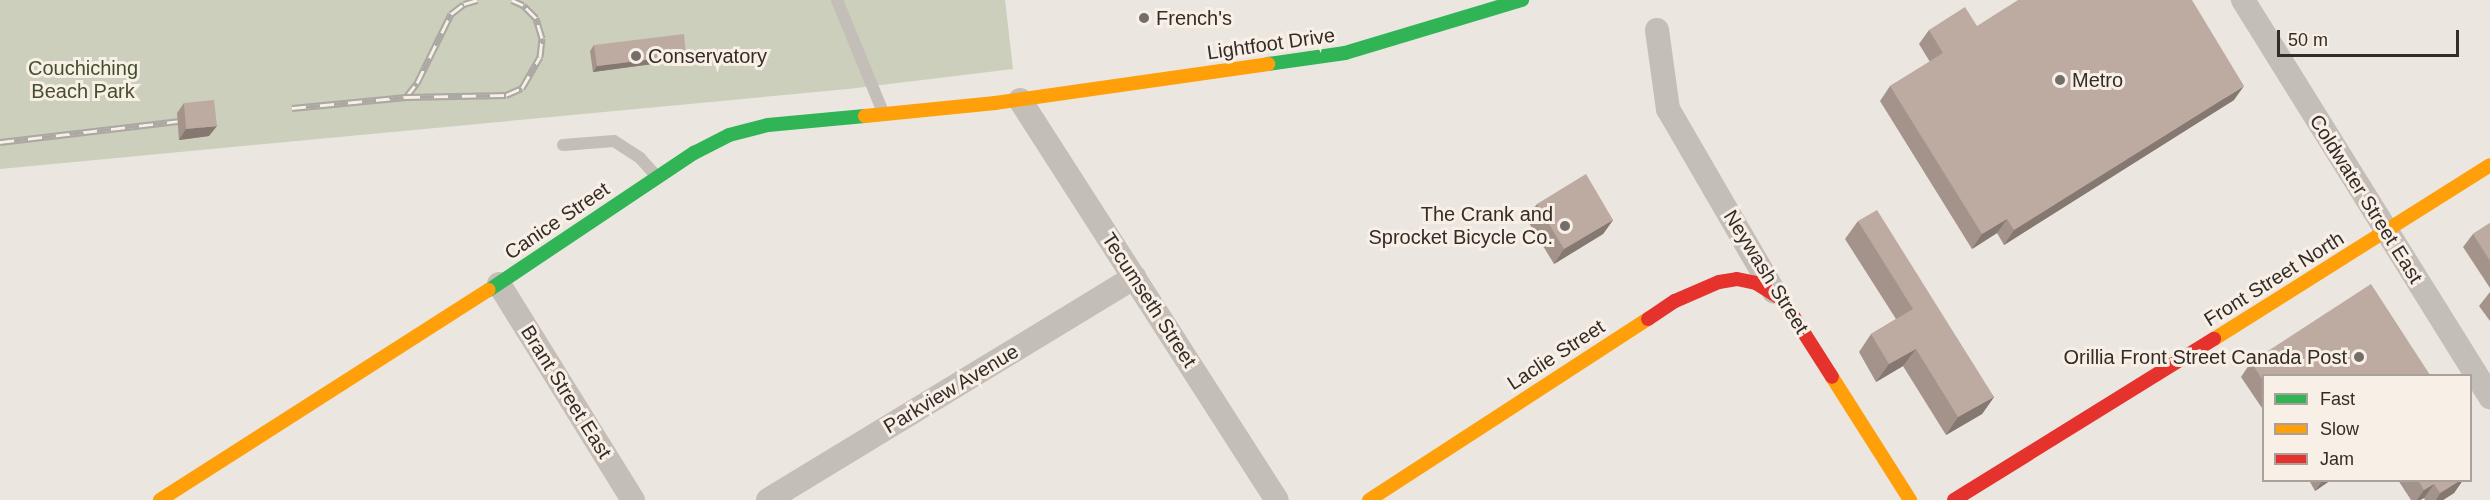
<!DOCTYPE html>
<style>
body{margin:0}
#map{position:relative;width:2490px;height:500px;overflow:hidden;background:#ebe6e0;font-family:Arial,sans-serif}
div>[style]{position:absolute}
.green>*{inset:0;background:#cbcfbb}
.lane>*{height:12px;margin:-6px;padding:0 6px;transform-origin:6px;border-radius:6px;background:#c4beb8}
.street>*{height:24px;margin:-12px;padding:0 12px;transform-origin:12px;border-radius:12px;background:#c4beb8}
.fast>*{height:14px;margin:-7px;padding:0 7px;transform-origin:7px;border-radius:7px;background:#30b455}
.slow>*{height:14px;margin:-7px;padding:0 7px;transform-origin:7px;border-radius:7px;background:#ff9f0a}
.jam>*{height:14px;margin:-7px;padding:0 7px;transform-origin:7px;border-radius:7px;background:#e5322d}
.rail>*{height:7px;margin-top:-3.5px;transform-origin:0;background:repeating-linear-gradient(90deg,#f8f0e6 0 14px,#aba7a3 0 28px);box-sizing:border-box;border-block:2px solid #aba7a3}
.wall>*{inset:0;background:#a3938b}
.shaded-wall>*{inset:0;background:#847871}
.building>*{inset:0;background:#bdaba2}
.dots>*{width:16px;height:16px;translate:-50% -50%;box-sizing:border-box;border:3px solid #f8f0e6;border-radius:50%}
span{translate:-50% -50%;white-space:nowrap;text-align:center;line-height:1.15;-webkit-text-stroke:6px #f8f0e6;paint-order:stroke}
.poi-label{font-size:20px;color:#342c27}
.left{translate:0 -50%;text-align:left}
.right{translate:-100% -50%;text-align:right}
.street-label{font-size:20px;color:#342c27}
.park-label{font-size:20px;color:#43502d}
.legend{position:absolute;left:2262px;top:374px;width:210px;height:108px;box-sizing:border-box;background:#f8f0e6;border:2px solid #aaa29a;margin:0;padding:8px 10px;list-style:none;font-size:18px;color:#342c27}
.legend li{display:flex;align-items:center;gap:12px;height:30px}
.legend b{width:30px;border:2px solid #aaa29a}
.scale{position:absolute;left:2277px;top:30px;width:182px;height:27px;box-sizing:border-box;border:3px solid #342c27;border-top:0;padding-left:8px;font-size:18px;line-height:21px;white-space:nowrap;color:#342c27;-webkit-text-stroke:4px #f8f0e6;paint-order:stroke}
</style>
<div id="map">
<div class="green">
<i style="clip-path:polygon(0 0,1005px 0,1013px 69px,848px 89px,0 169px)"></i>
</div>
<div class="lane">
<i style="left:837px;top:0;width:121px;rotate:67.7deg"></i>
<i style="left:563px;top:145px;width:51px;rotate:-4.5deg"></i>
<i style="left:614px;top:141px;width:31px;rotate:33deg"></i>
<i style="left:640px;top:158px;width:25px;rotate:48deg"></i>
</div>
<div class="street">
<i style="left:2243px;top:0;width:468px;rotate:58.1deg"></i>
<i style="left:1657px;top:30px;width:80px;rotate:82.1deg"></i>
<i style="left:1668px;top:109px;width:211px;rotate:59.9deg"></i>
<i style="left:1020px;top:100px;width:475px;rotate:57.3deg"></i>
<i style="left:499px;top:284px;width:254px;rotate:58.2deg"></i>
<i style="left:768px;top:500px;width:429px;rotate:-31.3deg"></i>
</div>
<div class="fast">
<i style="left:1268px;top:64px;width:78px;rotate:-8.1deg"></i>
<i style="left:1345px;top:53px;width:185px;rotate:-16.7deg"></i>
<i style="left:489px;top:290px;width:247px;rotate:-33.8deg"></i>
<i style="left:694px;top:153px;width:39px;rotate:-27deg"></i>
<i style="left:729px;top:135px;width:40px;rotate:-14.4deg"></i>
<i style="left:768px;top:125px;width:97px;rotate:-5.3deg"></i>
</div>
<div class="slow">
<i style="left:865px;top:116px;width:131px;rotate:-5.7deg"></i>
<i style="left:995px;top:103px;width:276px;rotate:-8.1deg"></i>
<i style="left:2214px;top:339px;width:326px;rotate:-32.2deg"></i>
<i style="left:1832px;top:377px;width:146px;rotate:57.6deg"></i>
<i style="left:160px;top:500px;width:390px;rotate:-32.6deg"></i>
<i style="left:1369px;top:500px;width:333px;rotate:-33deg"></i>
</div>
<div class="jam">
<i style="left:1648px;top:319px;width:32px;rotate:-34deg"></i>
<i style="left:1675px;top:301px;width:48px;rotate:-23.4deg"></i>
<i style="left:1719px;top:282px;width:18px;rotate:-9deg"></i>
<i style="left:1737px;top:279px;width:19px;rotate:12deg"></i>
<i style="left:1756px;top:283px;width:32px;rotate:32deg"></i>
<i style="left:1783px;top:300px;width:91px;rotate:57.5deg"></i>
<i style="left:1954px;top:500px;width:306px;rotate:-31.8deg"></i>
</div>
<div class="rail">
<i style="left:406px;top:97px;width:18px;rotate:-52deg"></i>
<i style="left:417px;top:83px;width:77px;rotate:-63.8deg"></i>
<i style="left:451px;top:14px;width:16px;rotate:-38deg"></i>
<i style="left:464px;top:4px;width:14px;rotate:-17deg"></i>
<i style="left:292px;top:108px;width:115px;rotate:-5.5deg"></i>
<i style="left:406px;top:97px;width:100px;rotate:-1.1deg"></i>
<i style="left:506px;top:95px;width:17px;rotate:-24deg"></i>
<i style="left:522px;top:88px;width:36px;rotate:-60deg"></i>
<i style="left:540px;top:57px;width:19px;rotate:-84deg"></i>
<i style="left:542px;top:38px;width:21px;rotate:-107deg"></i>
<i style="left:536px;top:18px;width:18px;rotate:-135deg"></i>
<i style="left:523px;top:5px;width:12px;rotate:-156deg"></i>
<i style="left:0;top:142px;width:179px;rotate:-6.7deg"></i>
</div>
<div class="wall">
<i style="clip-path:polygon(1977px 26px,2234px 100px,2004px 245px,1997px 233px,1972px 249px,1880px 101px,1890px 86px,1930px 62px,1919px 44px,1929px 30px)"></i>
<i style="clip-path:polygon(594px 45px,682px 60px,593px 72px,590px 51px)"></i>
<i style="clip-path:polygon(184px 103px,209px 136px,179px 140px,177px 113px)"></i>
<i style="clip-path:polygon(1537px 204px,1613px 220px,1603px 234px,1554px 264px,1526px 218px)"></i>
<i style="clip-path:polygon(1858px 221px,1994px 397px,1982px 414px,1946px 435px,1903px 366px,1876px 382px,1859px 352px,1871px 334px,1896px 319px,1845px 239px)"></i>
<i style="clip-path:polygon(2490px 223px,2490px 288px,2463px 247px,2473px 234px)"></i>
<i style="clip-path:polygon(2490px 292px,2490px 321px,2479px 306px)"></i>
<i style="clip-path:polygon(2251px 362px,2264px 375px,2264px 411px,2241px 377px)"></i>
<i style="clip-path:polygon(2309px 480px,2331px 480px,2315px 491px)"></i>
<i style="clip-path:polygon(2398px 480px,2463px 480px,2454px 493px,2443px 500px,2425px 500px,2424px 498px,2420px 500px,2411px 500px)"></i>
</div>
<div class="shaded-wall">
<i style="clip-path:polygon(686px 55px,682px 60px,593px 72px,597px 66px)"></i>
<i style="clip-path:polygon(2244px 86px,2234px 100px,2004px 245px,2014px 230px)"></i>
<i style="clip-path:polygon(217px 126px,209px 136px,179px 140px,186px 129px)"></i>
<i style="clip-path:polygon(2007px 219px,1997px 233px,1972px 249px,1982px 234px)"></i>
<i style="clip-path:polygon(1613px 220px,1603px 234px,1554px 264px,1564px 249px)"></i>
<i style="clip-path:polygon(1916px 349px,1903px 366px,1876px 382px,1889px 364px)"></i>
<i style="clip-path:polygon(1994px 397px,1982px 414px,1946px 435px,1958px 417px)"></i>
<i style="clip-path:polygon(2323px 480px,2331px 480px,2315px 491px)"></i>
<i style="clip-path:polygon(2461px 480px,2463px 480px,2454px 493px,2443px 500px,2436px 500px,2440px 493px)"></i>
<i style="clip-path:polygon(2434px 484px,2424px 498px,2420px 500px,2417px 500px,2424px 490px)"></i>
</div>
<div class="building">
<i style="clip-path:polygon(2018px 0,2192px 0,2244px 86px,2014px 230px,2007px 219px,1982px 234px,1890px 86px,1943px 53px,1929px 30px,1965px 7px,1977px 26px)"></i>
<i style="clip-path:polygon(684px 34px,686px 55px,597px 66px,594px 45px)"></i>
<i style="clip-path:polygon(214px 100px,217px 126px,186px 129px,184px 103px)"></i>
<i style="clip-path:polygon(1586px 174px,1613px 220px,1564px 249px,1537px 204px)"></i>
<i style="clip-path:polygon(1877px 210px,1994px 397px,1958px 417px,1916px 349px,1889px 364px,1871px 334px,1913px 309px,1858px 221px)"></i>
<i style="clip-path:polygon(2490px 223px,2490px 261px,2473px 234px)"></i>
<i style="clip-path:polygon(2371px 284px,2430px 375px,2264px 375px,2264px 382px,2251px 362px)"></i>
<i style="clip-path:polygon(2418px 480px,2461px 480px,2440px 493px,2434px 484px,2424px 490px)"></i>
</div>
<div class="dots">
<i style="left:1144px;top:18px;background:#746d68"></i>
<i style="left:636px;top:56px;background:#746d68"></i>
<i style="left:2060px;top:80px;background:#746d68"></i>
<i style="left:1565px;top:226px;background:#746d68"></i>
<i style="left:2359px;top:357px;background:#746d68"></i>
</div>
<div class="poi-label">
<span class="left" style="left:1156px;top:18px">French's</span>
<span class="left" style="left:648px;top:56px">Conservatory</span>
<span class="left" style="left:2072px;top:80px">Metro</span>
<span class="right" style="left:1553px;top:226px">The Crank and<br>Sprocket Bicycle Co.</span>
<span class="right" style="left:2347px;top:357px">Orillia Front Street Canada Post</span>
</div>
<div class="street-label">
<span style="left:1271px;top:44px;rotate:-8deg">Lightfoot Drive</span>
<span style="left:2366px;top:199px;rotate:58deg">Coldwater Street East</span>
<span style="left:557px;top:221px;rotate:-34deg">Canice Street</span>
<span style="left:1766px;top:272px;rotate:58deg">Neywash Street</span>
<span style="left:2274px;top:279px;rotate:-32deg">Front Street North</span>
<span style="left:1149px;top:300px;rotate:57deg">Tecumseth Street</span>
<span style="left:1556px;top:355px;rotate:-33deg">Laclie Street</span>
<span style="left:951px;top:389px;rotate:-31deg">Parkview Avenue</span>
<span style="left:566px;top:392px;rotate:58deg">Brant Street East</span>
</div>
<div class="park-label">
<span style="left:83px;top:80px">Couchiching<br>Beach Park</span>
</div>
<ul class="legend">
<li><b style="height:8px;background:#30b455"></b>Fast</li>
<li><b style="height:8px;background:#ff9f0a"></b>Slow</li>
<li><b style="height:8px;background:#e5322d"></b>Jam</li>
</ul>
<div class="scale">50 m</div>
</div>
